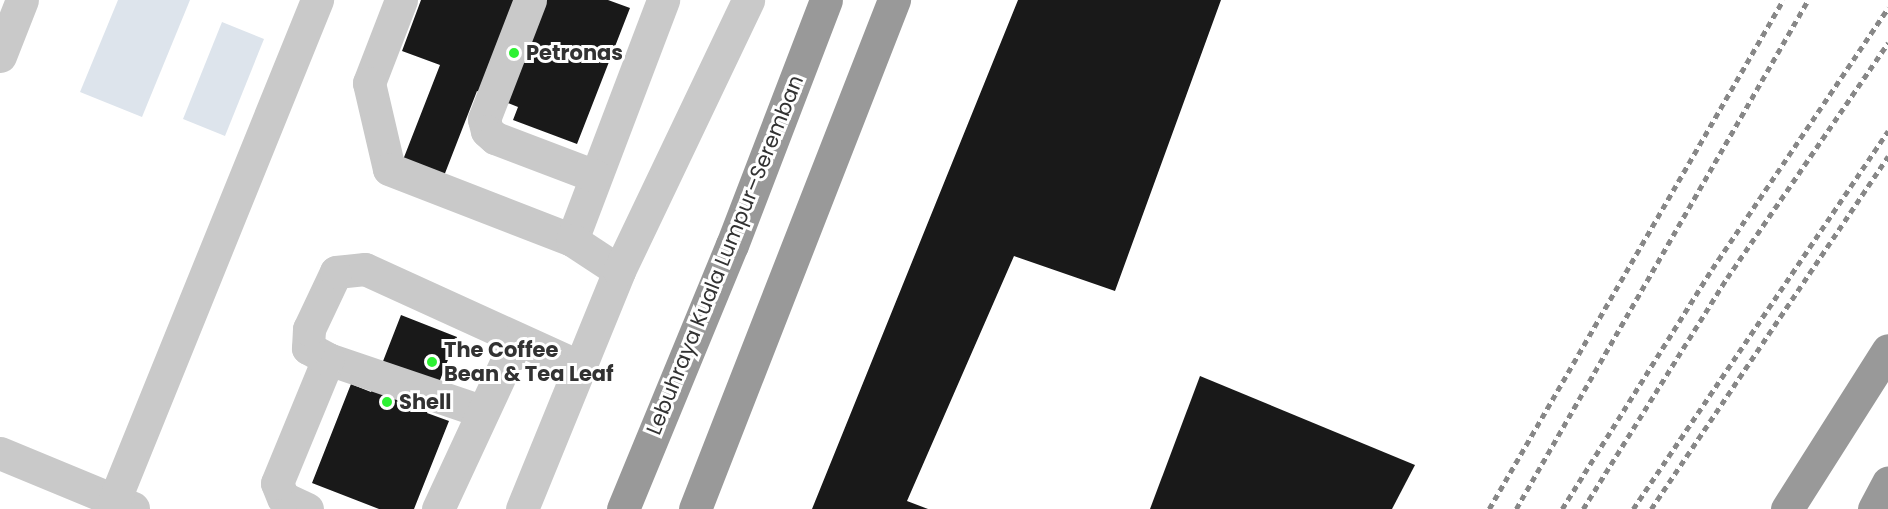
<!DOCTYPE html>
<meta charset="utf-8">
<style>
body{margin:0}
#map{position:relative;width:1888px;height:509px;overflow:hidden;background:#fff;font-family:Poppins,sans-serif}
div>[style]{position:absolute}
.green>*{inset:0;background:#dde4ec}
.building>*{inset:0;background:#191919}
.minor>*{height:33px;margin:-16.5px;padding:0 16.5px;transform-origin:16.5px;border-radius:16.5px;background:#c9c9c9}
.highway>*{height:33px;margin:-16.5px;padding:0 16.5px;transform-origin:16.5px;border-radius:16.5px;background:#999}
.rail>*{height:4.5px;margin-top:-2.25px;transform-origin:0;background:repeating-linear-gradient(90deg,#878787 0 6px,transparent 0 10.5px)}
.dots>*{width:16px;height:16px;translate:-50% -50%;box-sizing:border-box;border:3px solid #fff;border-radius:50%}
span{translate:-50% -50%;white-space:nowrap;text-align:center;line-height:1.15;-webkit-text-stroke:6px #fff;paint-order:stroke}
.poi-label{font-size:21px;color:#323232;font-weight:700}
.left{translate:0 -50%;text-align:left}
.street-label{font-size:21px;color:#323232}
</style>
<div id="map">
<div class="green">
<i style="clip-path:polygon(118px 0,190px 0,142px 117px,80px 92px)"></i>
<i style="clip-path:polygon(222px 22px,264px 39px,225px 136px,183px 119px)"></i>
</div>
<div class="building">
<i style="clip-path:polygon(421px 0,608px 0,630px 8px,577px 144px,513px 120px,518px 107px,477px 91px,442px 181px,401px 165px,440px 65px,402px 51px)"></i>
<i style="clip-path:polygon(1018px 0,1221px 0,1115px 291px,1014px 256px,907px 501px,928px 509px,812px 509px)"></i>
<i style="clip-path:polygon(401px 315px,457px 337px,427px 413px,449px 421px,414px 509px,379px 509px,312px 483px,351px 384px,371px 392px)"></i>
<i style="clip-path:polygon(1200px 376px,1415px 465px,1392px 509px,1150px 509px)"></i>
</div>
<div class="minor">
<i style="left:401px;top:0;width:89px;rotate:111.1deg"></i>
<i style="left:369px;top:83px;width:88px;rotate:76.9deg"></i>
<i style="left:389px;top:169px;width:196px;rotate:21.2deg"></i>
<i style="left:572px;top:240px;width:257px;rotate:-69.2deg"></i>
<i style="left:530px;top:0;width:128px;rotate:111.1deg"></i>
<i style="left:484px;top:119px;width:12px;rotate:76deg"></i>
<i style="left:487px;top:131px;width:11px;rotate:41deg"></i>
<i style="left:495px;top:138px;width:107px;rotate:20.8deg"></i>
<i style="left:0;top:56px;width:60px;rotate:-68.6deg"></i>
<i style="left:572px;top:240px;width:56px;rotate:33.4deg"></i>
<i style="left:328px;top:359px;width:162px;rotate:18.8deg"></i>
<i style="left:0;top:453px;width:144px;rotate:22.5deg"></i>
<i style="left:114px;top:501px;width:541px;rotate:-67.94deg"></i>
<i style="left:307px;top:509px;width:26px;rotate:-155deg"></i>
<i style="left:283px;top:498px;width:16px;rotate:-112deg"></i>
<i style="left:277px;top:483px;width:134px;rotate:-67.6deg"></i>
<i style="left:328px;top:359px;width:23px;rotate:-151deg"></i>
<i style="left:308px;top:348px;width:19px;rotate:-87deg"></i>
<i style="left:309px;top:329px;width:63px;rotate:-64.7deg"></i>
<i style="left:336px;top:272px;width:29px;rotate:-6deg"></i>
<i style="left:365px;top:269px;width:236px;rotate:24.5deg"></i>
<i style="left:438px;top:509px;width:187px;rotate:-65.1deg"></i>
<i style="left:522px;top:509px;width:257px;rotate:-67.8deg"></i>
<i style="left:619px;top:271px;width:300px;rotate:-64.5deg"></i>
</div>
<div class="highway">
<i style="left:623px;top:509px;width:286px;rotate:-67.6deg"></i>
<i style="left:732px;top:245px;width:262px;rotate:-69deg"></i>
<i style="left:695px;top:509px;width:547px;rotate:-68.65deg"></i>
<i style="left:1787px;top:509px;width:188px;rotate:-57.6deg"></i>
<i style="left:1874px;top:509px;width:30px;rotate:-62deg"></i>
</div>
<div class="rail">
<i style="left:1489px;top:509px;width:588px;rotate:-59.99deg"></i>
<i style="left:1516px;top:509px;width:587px;rotate:-60.16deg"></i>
<i style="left:1562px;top:509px;width:283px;rotate:-58deg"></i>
<i style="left:1712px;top:269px;width:315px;rotate:-56deg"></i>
<i style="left:1583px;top:509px;width:272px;rotate:-58.1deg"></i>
<i style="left:1727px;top:278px;width:285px;rotate:-55.6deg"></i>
<i style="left:1633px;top:509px;width:456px;rotate:-56deg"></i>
<i style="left:1651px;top:509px;width:425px;rotate:-56.1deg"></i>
</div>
<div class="dots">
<i style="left:514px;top:53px;background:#2df133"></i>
<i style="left:432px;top:362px;background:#2df133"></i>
<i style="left:387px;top:402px;background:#2df133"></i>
</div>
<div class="poi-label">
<span class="left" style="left:526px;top:53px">Petronas</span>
<span class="left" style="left:444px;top:362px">The Coffee<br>Bean &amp; Tea Leaf</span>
<span class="left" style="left:399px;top:402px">Shell</span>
</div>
<div class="street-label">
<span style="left:725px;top:255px;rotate:-68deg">Lebuhraya Kuala Lumpur–Seremban</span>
</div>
</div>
